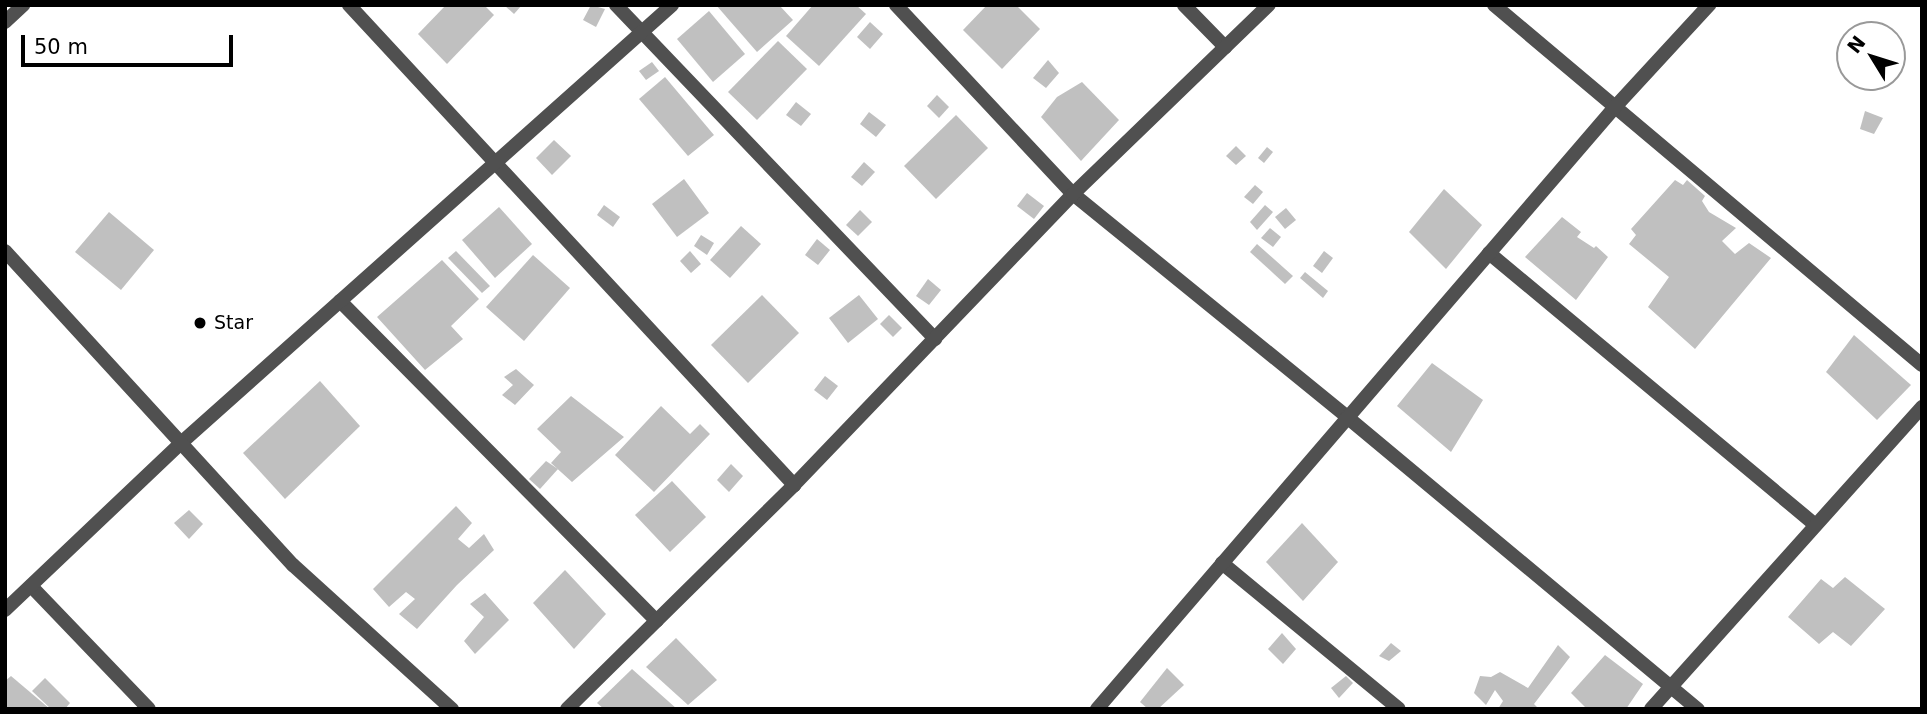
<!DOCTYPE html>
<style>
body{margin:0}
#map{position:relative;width:1927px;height:714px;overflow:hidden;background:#fff;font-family:"DejaVu Sans",sans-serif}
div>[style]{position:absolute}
.building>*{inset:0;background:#c0c0c0}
.minor>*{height:14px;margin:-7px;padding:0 7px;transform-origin:7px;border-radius:7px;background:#505050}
.tertiary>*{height:14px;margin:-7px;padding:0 7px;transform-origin:7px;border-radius:7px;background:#505050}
.dots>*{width:19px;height:19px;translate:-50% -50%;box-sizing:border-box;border:4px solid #fff;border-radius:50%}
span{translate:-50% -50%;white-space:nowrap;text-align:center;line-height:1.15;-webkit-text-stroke:5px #fff;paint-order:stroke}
.poi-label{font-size:19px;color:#000}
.left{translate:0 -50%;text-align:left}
.frame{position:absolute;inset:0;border:7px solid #000;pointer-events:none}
.north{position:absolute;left:1836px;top:21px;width:70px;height:70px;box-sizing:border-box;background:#fff;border:2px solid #999;border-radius:50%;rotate:308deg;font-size:19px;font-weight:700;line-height:28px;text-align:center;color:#000}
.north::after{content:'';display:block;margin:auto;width:24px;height:32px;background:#000;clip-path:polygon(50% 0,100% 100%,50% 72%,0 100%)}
.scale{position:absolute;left:21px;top:35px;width:212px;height:32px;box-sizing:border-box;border:4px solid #000;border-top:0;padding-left:9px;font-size:21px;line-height:24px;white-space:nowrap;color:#000;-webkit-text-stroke:5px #fff;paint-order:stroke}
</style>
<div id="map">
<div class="building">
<i style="clip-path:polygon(446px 5px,484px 5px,494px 15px,447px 64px,418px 34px)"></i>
<i style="clip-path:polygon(504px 5px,522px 5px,514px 14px)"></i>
<i style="clip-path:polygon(591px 5px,605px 9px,596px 27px,583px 20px)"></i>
<i style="clip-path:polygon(716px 5px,779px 5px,793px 20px,757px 52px)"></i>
<i style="clip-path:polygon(813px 5px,856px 5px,866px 14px,819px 66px,786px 36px)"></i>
<i style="clip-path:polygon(987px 5px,1016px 5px,1040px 29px,1002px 69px,963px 30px)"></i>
<i style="clip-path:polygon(709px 11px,745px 54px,713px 82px,677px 39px)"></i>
<i style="clip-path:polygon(870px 22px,883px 34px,870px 49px,857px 37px)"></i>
<i style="clip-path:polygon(778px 41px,807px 69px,757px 120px,728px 92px)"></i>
<i style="clip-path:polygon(1048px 60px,1059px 73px,1046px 88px,1033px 78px)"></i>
<i style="clip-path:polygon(652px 62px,659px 71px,646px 80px,639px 71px)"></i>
<i style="clip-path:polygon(665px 77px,714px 135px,688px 156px,639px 99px)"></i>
<i style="clip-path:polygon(1082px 82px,1119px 120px,1081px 161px,1041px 117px,1057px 97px)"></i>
<i style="clip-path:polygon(937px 95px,949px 107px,939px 118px,927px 106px)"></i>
<i style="clip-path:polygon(796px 102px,811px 114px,801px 126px,786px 115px)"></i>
<i style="clip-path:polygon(1865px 111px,1883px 118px,1874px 134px,1860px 129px)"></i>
<i style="clip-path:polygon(869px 112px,886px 125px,876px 137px,860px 124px)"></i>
<i style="clip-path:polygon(956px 115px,988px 148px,936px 199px,904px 166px)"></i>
<i style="clip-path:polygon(554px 140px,571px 156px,552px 175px,536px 158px)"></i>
<i style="clip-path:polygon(1236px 146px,1246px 156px,1236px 165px,1226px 156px)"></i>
<i style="clip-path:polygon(1267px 147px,1273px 152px,1264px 163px,1258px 158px)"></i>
<i style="clip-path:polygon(864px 162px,875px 172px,862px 186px,851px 177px)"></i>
<i style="clip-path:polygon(684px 179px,709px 213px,677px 237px,652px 204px)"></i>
<i style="clip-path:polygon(1675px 180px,1683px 185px,1687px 180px,1705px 196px,1702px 201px,1709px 212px,1736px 228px,1722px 241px,1735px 254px,1749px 243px,1771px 258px,1695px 349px,1648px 307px,1669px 277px,1629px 244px,1636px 235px,1631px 229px)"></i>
<i style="clip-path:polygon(1255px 185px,1263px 192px,1253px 204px,1244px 197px)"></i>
<i style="clip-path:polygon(1444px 189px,1482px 225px,1446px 269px,1409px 232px)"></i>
<i style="clip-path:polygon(1027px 193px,1044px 206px,1034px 219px,1017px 206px)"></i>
<i style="clip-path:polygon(604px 205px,620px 217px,613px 227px,597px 215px)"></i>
<i style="clip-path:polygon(1265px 205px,1273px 212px,1257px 230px,1250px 222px)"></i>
<i style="clip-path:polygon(499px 207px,532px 244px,495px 278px,462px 240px)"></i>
<i style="clip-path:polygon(1286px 208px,1296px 220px,1285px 229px,1275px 217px)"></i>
<i style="clip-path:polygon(860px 210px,872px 222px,858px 236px,846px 225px)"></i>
<i style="clip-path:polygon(109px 212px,154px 250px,121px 290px,75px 252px)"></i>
<i style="clip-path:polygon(1562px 217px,1581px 232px,1577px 237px,1594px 248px,1596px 246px,1608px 257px,1576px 300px,1525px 257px)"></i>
<i style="clip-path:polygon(741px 226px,761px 244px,730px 278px,710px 260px)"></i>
<i style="clip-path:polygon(1270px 228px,1281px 237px,1273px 247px,1261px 238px)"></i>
<i style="clip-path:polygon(701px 235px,714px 243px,707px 255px,694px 246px)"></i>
<i style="clip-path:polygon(817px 239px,830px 250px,818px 265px,805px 255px)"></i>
<i style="clip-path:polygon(1257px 244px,1293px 276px,1285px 284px,1250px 252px)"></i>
<i style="clip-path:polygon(456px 251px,490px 286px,482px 293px,448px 258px)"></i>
<i style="clip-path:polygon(690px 251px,701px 264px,691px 273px,680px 261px)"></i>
<i style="clip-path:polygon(1324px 251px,1333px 258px,1322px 273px,1313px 266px)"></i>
<i style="clip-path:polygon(533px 255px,570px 288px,524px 341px,486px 307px)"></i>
<i style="clip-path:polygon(442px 260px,479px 299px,451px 326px,463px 339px,425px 370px,377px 317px)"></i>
<i style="clip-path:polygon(1305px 272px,1328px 291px,1323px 298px,1300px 278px)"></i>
<i style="clip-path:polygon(928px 279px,941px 290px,929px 305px,916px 296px)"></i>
<i style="clip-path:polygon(762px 295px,799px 333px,748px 383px,711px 345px)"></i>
<i style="clip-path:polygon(859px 295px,878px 319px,848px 343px,829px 318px)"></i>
<i style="clip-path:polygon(889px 315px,902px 328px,893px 337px,880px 324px)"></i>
<i style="clip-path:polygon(1854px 335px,1911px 385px,1877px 420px,1826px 372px)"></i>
<i style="clip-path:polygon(1432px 363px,1483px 400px,1451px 452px,1397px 406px)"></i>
<i style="clip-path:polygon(516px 369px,534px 385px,515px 405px,502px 395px,513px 385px,504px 377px)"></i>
<i style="clip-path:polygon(825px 376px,838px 386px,827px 400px,814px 390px)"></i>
<i style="clip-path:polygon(320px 381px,360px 426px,285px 499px,243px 453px)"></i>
<i style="clip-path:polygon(571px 396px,624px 437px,572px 482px,551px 463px,561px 452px,537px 429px)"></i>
<i style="clip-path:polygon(661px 406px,690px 434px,700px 424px,710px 434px,654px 492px,615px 455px)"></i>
<i style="clip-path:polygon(546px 461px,558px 469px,540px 489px,529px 479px)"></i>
<i style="clip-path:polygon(731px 464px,743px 476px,729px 492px,717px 480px)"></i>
<i style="clip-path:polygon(672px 481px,706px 517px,670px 552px,635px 515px)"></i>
<i style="clip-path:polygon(456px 506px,472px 523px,458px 539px,469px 548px,484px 534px,494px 550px,457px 585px,417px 629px,399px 614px,415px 599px,406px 592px,389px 607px,373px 589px)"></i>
<i style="clip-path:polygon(189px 510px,203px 524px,189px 539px,174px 523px)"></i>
<i style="clip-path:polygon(1302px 523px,1338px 562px,1303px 601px,1266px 562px)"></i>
<i style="clip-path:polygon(565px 570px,606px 614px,574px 649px,533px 603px)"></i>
<i style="clip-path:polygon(1845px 577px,1885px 609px,1851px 646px,1833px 632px,1819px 644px,1788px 617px,1821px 579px,1833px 588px)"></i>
<i style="clip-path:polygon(485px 593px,509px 620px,475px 654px,464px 641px,484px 617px,470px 604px)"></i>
<i style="clip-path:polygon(1282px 633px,1296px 649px,1283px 664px,1268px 649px)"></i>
<i style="clip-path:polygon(676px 638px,717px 680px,688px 705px,646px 667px)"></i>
<i style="clip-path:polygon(1391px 643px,1401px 651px,1389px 661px,1379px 656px)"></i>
<i style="clip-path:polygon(1558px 645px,1570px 657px,1534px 704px,1539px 709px,1498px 709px,1503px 701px,1495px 690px,1486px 705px,1474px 693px,1480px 676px,1491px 677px,1500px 672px,1528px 688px)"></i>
<i style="clip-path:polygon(1605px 655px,1643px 684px,1626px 709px,1587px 709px,1571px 693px)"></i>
<i style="clip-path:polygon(1167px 668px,1184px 685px,1158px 709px,1148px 709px,1140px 702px)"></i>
<i style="clip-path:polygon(632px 669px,677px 709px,604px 709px,597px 703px)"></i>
<i style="clip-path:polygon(11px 676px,50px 709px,5px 709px,5px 681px)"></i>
<i style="clip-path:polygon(1346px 676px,1353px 683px,1339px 698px,1331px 688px)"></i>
<i style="clip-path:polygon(45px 678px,70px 703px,65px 709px,51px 709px,32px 691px)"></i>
</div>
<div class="minor">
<i style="left:349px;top:5px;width:655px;rotate:47.17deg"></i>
<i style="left:616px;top:5px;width:462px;rotate:46.3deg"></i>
<i style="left:896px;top:5px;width:259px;rotate:46.9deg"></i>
<i style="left:1073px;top:194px;width:353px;rotate:39.1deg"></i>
<i style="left:1347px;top:417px;width:457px;rotate:39.8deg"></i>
<i style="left:1184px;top:5px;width:59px;rotate:45.7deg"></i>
<i style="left:1494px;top:5px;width:559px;rotate:40.07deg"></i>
<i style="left:1489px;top:253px;width:425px;rotate:39.8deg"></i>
<i style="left:340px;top:301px;width:450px;rotate:45.3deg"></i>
<i style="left:1222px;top:563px;width:229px;rotate:39.5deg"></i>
<i style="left:31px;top:586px;width:170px;rotate:46.2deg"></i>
<i style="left:5px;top:610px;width:243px;rotate:-43.5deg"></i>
<i style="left:181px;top:443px;width:658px;rotate:-41.73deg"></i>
<i style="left:567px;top:709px;width:319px;rotate:-44.6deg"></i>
<i style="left:794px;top:485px;width:403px;rotate:-46.2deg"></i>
<i style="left:1073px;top:194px;width:272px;rotate:-44deg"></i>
<i style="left:1097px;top:709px;width:794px;rotate:-49.29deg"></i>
<i style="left:1615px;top:107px;width:139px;rotate:-47.3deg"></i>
<i style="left:1651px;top:709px;width:406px;rotate:-48.1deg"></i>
</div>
<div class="tertiary">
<i style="left:5px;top:22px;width:25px;rotate:-43deg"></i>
<i style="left:5px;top:251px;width:426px;rotate:47.5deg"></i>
<i style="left:293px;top:565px;width:215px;rotate:42.2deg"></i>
</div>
<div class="dots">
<i style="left:200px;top:323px;background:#000"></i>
</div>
<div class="poi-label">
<span class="left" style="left:214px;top:323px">Star</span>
</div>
<div class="frame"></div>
<div class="north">N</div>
<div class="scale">50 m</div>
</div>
